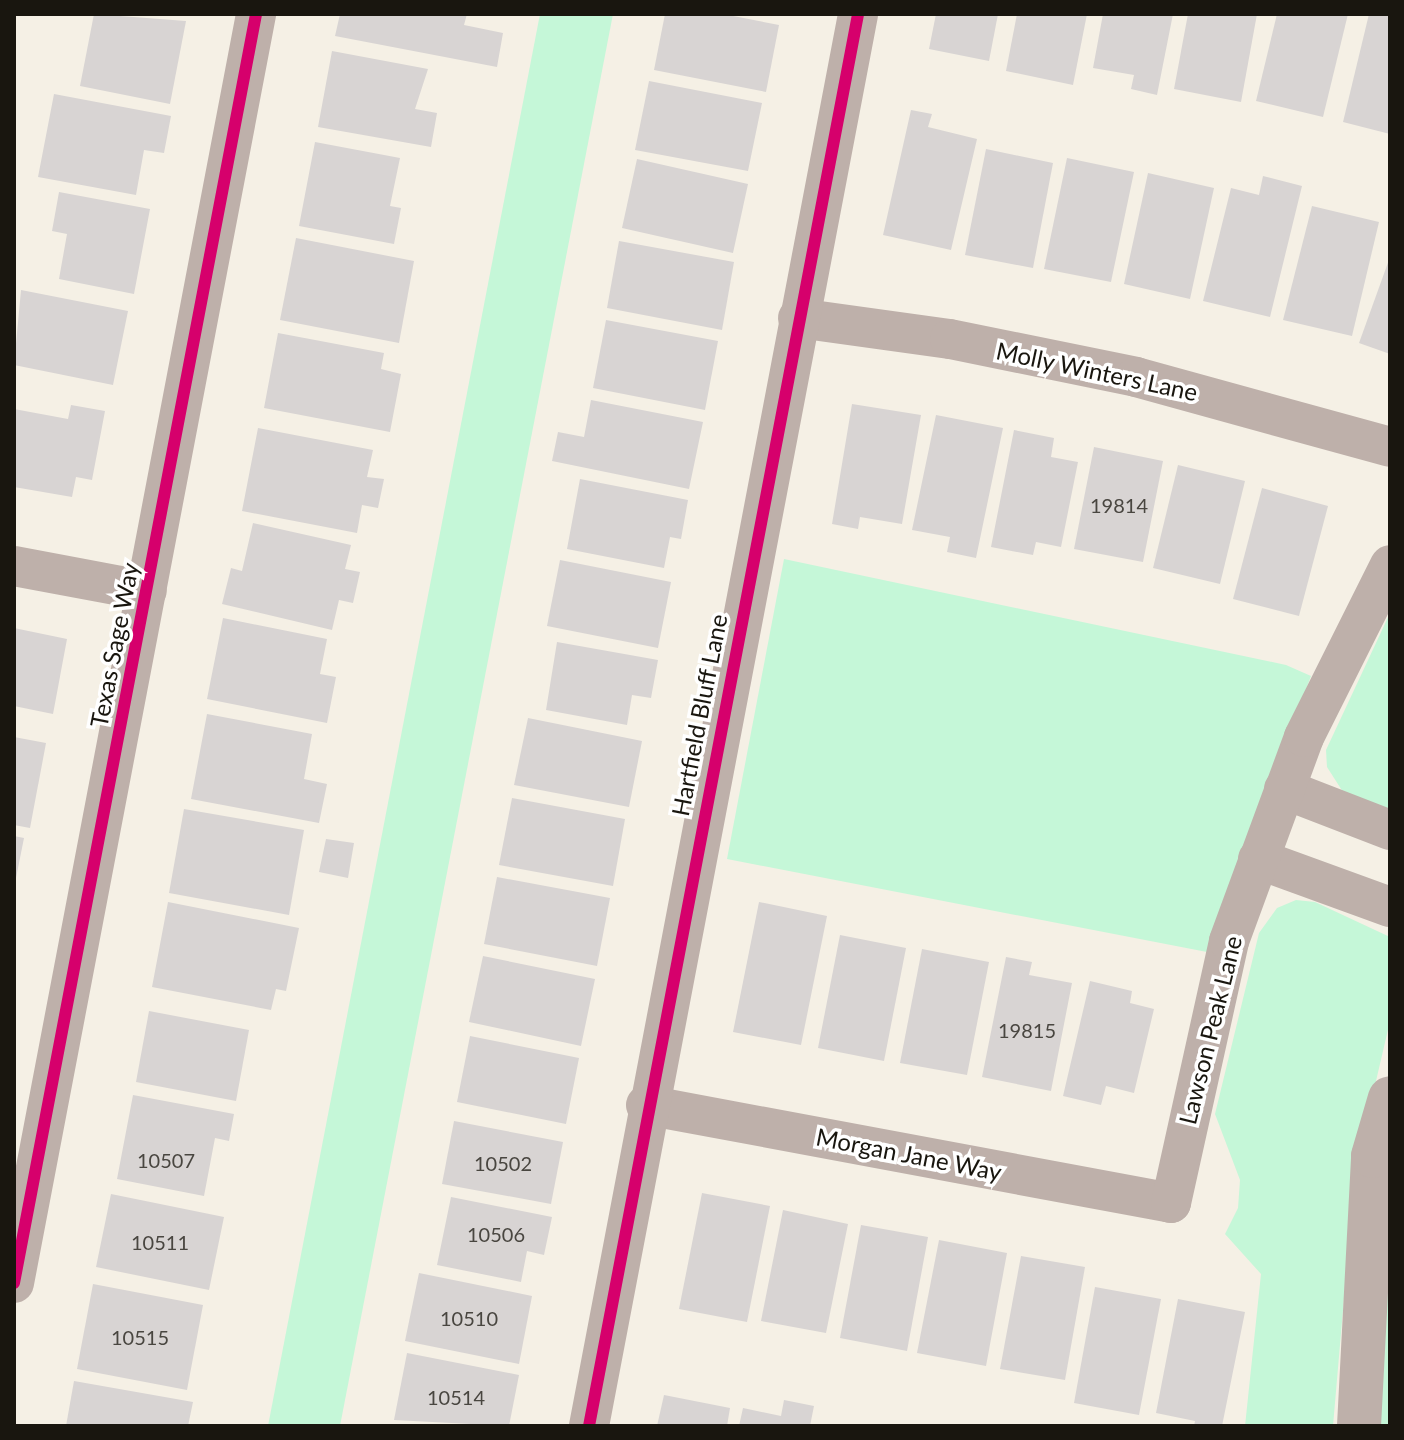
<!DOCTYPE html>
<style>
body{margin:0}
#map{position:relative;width:1404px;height:1440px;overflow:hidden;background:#f5f0e5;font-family:Lato,sans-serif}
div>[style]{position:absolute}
.green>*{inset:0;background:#c5f7d8}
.building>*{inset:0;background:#d8d4d3}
.minor>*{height:40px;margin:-20px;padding:0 20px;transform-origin:20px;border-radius:20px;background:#beb0aa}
.tertiary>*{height:44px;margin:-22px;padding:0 22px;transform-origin:22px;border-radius:22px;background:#beb0aa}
.cycleway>*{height:12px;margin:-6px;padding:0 6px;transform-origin:6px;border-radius:6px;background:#d6006c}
span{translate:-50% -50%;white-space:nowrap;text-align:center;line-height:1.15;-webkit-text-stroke:7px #fff;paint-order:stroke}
.number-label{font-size:20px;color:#494640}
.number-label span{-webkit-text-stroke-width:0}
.street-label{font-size:24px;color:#19160f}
.frame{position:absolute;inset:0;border:16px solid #19160f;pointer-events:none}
</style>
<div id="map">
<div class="green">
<i style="clip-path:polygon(540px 14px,613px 14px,340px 1426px,268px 1426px)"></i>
<i style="clip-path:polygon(784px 559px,1286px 665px,1311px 676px,1207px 952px,727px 859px)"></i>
<i style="clip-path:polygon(1390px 613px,1390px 810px,1343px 792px,1327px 767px,1326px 750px)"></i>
<i style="clip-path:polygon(1296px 900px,1315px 902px,1390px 937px,1390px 1021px,1355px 1171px,1333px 1426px,1245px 1426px,1261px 1274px,1225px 1234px,1238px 1208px,1240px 1180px,1215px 1114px,1259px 933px,1277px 908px)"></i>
<i style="clip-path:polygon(1390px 1258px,1390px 1426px,1378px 1426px,1379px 1368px)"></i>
</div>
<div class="building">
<i style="clip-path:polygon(94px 14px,186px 21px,170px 104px,80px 86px)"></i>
<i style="clip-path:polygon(340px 14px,467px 14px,464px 25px,503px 33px,497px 67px,335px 36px)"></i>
<i style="clip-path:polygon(665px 14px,723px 14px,779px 25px,766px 92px,654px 70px)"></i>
<i style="clip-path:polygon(936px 14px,998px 14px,989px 61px,929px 49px)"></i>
<i style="clip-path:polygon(1017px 14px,1087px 14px,1073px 85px,1006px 71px)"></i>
<i style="clip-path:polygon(1103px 14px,1173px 14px,1157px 95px,1131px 89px,1134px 75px,1093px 68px)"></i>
<i style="clip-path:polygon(1188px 14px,1257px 14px,1241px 102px,1174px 89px)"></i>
<i style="clip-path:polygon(1277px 14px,1348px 14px,1323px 117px,1256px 101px)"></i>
<i style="clip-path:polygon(1369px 14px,1390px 16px,1390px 134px,1343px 122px)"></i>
<i style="clip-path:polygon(332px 51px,428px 69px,415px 109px,437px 113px,431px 147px,318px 127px)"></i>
<i style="clip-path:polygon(649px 81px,762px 103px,748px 171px,635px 150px)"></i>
<i style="clip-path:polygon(54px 94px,171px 116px,164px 153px,144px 150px,136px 195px,38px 177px)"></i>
<i style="clip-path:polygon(911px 110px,932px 114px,928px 127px,977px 139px,951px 250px,883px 235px)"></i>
<i style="clip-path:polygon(315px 142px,400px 158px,390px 206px,401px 208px,394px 244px,299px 226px)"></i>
<i style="clip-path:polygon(986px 149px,1053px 163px,1033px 268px,965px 255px)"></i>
<i style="clip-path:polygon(1067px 158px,1134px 172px,1111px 282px,1044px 269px)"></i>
<i style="clip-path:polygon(637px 159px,748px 184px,733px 253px,622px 228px)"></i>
<i style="clip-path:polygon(1148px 173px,1214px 188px,1190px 299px,1124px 284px)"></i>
<i style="clip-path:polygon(1263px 176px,1302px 186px,1270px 317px,1203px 301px,1231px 188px,1259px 195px)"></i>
<i style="clip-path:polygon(59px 192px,150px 209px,134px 294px,59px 279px,67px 234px,52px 231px)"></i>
<i style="clip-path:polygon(1312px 206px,1379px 222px,1352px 336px,1283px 320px)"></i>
<i style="clip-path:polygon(296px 238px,414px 261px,399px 343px,280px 320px)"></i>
<i style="clip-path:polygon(619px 241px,734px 262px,722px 330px,607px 308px)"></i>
<i style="clip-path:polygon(1390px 257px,1390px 354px,1359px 343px)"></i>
<i style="clip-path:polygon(21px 290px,128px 311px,113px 385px,14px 365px)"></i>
<i style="clip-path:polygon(606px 320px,718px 341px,705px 410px,593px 388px)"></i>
<i style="clip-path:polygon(278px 333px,384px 353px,381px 369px,401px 374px,390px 432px,264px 408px)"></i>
<i style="clip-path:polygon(591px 400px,703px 422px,689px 489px,552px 461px,558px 432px,584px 437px)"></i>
<i style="clip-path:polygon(852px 404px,921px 415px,902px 524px,860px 517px,858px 529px,832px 524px)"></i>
<i style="clip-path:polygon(71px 405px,105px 411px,92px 480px,76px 477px,72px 497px,14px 487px,14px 409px,68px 419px)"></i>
<i style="clip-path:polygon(936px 415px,1003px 428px,976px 558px,947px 552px,950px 537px,912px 530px)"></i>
<i style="clip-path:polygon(258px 428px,373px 450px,367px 477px,384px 479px,378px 508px,362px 505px,357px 533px,242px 511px)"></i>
<i style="clip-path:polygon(1014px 430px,1054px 438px,1051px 457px,1078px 462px,1061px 547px,1036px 542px,1033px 555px,991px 547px)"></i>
<i style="clip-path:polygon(1094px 447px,1163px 461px,1143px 562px,1074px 549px)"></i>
<i style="clip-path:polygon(1178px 465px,1245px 481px,1220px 584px,1153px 568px)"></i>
<i style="clip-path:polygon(580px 479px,688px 500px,681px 539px,670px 537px,664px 568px,567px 549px)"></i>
<i style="clip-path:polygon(1262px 488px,1328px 506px,1299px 616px,1233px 599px)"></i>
<i style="clip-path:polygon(253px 523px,351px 545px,345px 569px,360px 572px,353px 603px,339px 600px,332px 630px,222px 604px,231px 568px,242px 571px)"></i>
<i style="clip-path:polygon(560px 560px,671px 582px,658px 648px,547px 626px)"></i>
<i style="clip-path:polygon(223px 618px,327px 639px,320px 674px,336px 677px,327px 723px,207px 699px)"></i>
<i style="clip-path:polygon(14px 628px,67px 639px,53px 714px,14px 706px)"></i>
<i style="clip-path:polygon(557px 642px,658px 660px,651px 698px,632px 695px,627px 725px,546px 710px)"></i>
<i style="clip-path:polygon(207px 714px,312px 734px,304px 779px,327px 784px,319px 823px,191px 799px)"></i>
<i style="clip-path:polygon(528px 718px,642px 741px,629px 807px,514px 785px)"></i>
<i style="clip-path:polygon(14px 737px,46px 743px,30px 828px,14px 825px)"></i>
<i style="clip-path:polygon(512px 798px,625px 819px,613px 886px,499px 865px)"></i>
<i style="clip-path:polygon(184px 809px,304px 830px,289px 915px,169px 893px)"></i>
<i style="clip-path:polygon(14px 836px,24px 838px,15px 883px,14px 882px)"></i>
<i style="clip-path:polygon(326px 839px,354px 843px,348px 878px,319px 872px)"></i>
<i style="clip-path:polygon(497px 877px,610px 898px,597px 966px,484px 944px)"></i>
<i style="clip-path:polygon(168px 902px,299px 928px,286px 991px,276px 989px,271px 1010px,152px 987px)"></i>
<i style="clip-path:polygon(759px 902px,827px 916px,801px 1045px,733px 1032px)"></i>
<i style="clip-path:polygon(840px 935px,906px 948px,884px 1061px,818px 1048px)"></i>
<i style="clip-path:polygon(922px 949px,989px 962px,967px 1075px,900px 1063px)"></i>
<i style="clip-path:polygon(483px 956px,595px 979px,581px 1046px,469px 1022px)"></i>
<i style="clip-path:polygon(1006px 957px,1032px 962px,1029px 975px,1072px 983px,1051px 1091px,982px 1077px)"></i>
<i style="clip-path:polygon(1090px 981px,1132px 991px,1130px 1003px,1154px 1009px,1134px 1093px,1106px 1086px,1101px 1105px,1063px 1096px)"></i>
<i style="clip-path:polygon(149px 1011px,249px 1030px,236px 1101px,136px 1082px)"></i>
<i style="clip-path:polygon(470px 1036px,579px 1058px,566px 1124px,457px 1102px)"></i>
<i style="clip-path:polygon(133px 1095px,234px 1114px,229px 1141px,215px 1138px,204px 1196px,117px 1179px)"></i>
<i style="clip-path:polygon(454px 1121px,563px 1142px,551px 1204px,442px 1184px)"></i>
<i style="clip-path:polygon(702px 1193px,770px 1206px,747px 1322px,679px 1309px)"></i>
<i style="clip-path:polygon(111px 1194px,224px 1217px,209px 1290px,96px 1267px)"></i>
<i style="clip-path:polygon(451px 1197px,552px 1217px,544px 1255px,527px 1251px,521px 1282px,437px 1265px)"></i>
<i style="clip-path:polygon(783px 1210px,848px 1224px,826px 1333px,761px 1321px)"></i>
<i style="clip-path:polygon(861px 1225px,928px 1237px,907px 1351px,840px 1338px)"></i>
<i style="clip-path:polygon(939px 1240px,1007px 1253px,986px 1366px,917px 1353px)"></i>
<i style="clip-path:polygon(1021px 1256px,1085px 1267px,1065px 1380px,1000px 1369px)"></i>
<i style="clip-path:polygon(419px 1273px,532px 1296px,519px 1364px,405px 1341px)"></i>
<i style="clip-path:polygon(93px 1284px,203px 1305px,187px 1390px,77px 1369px)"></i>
<i style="clip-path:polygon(1095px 1287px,1161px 1299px,1139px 1415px,1074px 1403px)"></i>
<i style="clip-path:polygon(1178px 1299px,1245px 1312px,1222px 1426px,1194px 1426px,1195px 1421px,1156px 1413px)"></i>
<i style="clip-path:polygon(407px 1353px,519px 1375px,509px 1426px,394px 1420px)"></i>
<i style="clip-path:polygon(74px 1381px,193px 1402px,188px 1426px,66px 1426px)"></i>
<i style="clip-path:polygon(664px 1395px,730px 1408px,727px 1426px,657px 1426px)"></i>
<i style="clip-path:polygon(784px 1400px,814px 1406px,810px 1426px,739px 1426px,743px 1408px,781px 1416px)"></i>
</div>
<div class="minor">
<i style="left:798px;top:318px;width:153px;rotate:7.9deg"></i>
<i style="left:950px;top:339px;width:190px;rotate:11.5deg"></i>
<i style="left:1136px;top:377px;width:263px;rotate:15.4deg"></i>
<i style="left:14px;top:566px;width:135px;rotate:10.6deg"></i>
<i style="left:1284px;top:789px;width:114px;rotate:21.1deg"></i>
<i style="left:1258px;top:859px;width:140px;rotate:20deg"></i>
<i style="left:646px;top:1105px;width:534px;rotate:10.57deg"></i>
<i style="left:1171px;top:1203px;width:268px;rotate:-77.5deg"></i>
<i style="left:1229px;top:941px;width:217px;rotate:-69.8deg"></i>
<i style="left:1304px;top:737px;width:192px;rotate:-63.4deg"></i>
<i style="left:14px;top:1283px;width:1292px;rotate:-79.2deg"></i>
<i style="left:589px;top:1426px;width:1437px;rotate:-79.21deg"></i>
</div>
<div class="tertiary">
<i style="left:1359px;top:1426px;width:270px;rotate:-87deg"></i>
<i style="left:1373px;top:1156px;width:60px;rotate:-73.7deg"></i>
</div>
<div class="cycleway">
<i style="left:14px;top:1283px;width:1292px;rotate:-79.2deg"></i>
<i style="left:589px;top:1426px;width:1437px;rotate:-79.21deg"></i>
</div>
<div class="number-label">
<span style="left:1119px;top:505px">19814</span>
<span style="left:1027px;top:1030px">19815</span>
<span style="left:166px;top:1160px">10507</span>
<span style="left:503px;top:1163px">10502</span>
<span style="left:496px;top:1234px">10506</span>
<span style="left:160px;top:1242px">10511</span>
<span style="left:469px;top:1318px">10510</span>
<span style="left:140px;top:1337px">10515</span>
<span style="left:456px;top:1397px">10514</span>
</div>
<div class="street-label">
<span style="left:1097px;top:371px;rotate:12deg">Molly Winters Lane</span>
<span style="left:114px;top:645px;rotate:-79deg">Texas Sage Way</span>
<span style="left:699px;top:715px;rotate:-79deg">Hartfield Bluff Lane</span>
<span style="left:1210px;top:1030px;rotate:-76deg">Lawson Peak Lane</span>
<span style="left:909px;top:1154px;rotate:11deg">Morgan Jane Way</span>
</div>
<div class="frame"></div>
</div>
